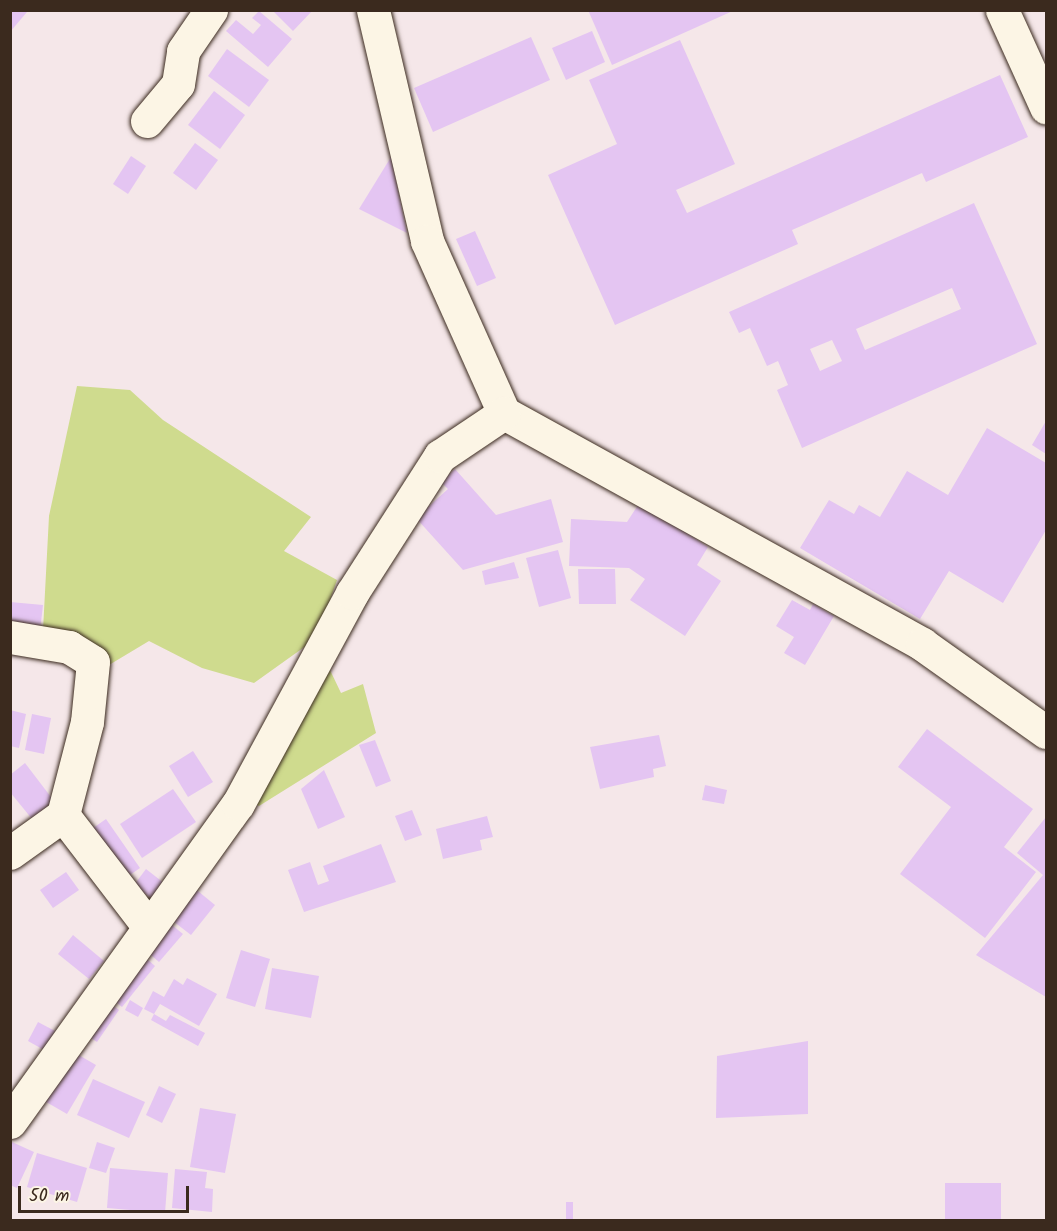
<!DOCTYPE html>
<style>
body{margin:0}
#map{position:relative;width:1057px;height:1231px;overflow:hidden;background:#f5e7e9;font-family:Kalam,sans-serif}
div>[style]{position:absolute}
.green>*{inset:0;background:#cfdb8e}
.building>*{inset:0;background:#e4c5f2}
.roads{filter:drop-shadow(0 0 2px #3b2a1e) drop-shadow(0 0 2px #3b2a1e)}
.minor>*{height:33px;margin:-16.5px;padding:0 16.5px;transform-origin:16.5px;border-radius:16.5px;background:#fcf5e5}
span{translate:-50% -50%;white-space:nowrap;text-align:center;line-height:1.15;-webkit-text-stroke:6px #fcf5e5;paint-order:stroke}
.frame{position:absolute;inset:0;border:12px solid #3b2a1e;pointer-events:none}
.scale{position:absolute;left:18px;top:1186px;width:171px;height:27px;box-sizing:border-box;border:3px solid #3b2a1e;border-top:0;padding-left:8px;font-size:18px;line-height:21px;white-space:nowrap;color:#3b2a1e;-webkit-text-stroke:4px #fcf5e5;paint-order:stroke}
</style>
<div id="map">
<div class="green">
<i style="clip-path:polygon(77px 386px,130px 390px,163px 420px,311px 517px,284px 551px,337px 580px,317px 638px,254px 683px,202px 668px,149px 641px,99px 671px,43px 630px,49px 516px)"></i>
<i style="clip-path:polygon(330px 670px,341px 693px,363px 684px,376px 733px,259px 806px,246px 799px)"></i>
</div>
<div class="building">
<i style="clip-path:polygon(10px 10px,27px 12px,10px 32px)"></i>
<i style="clip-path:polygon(272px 10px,313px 10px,293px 31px)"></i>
<i style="clip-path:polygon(588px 10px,735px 10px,612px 65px)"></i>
<i style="clip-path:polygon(259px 11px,292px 39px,268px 67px,226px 31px,236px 20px,253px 34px,261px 25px,252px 18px)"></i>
<i style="clip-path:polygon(592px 31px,605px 62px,566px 80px,552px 48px)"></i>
<i style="clip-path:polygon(531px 37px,550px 80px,433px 132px,414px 88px)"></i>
<i style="clip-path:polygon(680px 40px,735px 164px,676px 190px,687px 213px,1000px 75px,1028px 137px,926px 182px,922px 173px,792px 230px,798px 244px,615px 325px,548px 175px,617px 144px,589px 80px)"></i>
<i style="clip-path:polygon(227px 49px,269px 80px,249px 107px,208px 76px)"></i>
<i style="clip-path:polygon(214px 91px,245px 115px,220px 149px,188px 125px)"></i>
<i style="clip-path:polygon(195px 143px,218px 160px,196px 190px,173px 173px)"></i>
<i style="clip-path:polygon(131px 156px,146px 166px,128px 194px,113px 184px)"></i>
<i style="clip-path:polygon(391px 157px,407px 233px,359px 209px)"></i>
<i style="clip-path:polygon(evenodd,974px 203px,1037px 344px,802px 448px,777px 390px,788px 385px,778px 361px,767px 366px,750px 328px,739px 333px,729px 312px,974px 203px,952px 288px,961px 309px,865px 350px,856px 329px,952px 288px,974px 203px,832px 340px,842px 361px,820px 371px,810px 349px,832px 340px)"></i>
<i style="clip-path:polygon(475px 231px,496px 278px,477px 286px,456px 239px)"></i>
<i style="clip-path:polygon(1046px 421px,1046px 454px,1032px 445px)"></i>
<i style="clip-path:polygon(987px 428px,1046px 463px,1046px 530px,1003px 603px,949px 571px,920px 619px,800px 548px,829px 500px,854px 514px,859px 505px,880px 517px,907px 471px,948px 495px)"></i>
<i style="clip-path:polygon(455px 469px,496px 515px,551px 499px,563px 542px,463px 570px,416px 518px,448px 489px,441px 482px)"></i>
<i style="clip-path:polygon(640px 502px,708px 547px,697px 565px,721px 581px,685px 636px,630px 600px,645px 579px,629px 568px,569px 566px,571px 519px,627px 522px)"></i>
<i style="clip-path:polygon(558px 550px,571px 598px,539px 607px,526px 558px)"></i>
<i style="clip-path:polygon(514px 562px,519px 578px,485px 585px,482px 571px)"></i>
<i style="clip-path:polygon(578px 569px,615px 569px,616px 604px,579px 604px)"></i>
<i style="clip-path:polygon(792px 600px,810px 610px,813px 604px,834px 616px,805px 665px,784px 653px,794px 637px,776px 626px)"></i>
<i style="clip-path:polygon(10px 602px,43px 605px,40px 631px,10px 629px)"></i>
<i style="clip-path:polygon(10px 710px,26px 714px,19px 748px,10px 746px)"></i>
<i style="clip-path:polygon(32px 714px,51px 718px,44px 754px,25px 750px)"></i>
<i style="clip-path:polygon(927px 729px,1033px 809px,1004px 847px,1036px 872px,985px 938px,900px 874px,951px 807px,898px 767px)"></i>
<i style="clip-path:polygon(659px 735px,666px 766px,653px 769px,654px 777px,600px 789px,590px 747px)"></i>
<i style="clip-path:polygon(375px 740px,391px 781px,376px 787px,359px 745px)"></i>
<i style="clip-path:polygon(193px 751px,213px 782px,188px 797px,169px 766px)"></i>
<i style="clip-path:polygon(25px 763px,54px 801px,32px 819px,10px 792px,10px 775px)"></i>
<i style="clip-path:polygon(324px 770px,345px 817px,318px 829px,301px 789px)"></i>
<i style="clip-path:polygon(705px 785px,727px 790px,724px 804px,702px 800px)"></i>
<i style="clip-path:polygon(173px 789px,196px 822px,142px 858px,120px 824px)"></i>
<i style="clip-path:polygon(412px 810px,422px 835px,405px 841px,395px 816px)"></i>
<i style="clip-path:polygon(487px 816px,493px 837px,480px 840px,482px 850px,443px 859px,436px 829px)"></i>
<i style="clip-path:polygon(1046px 817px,1046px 997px,976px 955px,1043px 875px,1017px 853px)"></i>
<i style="clip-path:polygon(106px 819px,140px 868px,120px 882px,86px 833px)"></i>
<i style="clip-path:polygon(381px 844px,396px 882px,304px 912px,288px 870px,310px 862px,318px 885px,329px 881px,323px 866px)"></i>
<i style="clip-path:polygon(146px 869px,169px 887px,157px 903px,134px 885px)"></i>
<i style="clip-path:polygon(66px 872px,79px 890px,53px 908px,40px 890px)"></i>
<i style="clip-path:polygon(193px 887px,215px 905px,191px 935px,169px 918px)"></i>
<i style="clip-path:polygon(167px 921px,183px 934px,159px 962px,144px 949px)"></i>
<i style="clip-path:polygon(73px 935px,104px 961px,89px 979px,58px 954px)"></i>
<i style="clip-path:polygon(241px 950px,270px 959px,255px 1007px,226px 998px)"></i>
<i style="clip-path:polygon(140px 953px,155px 966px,122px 1007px,106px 994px)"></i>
<i style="clip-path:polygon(272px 968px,319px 976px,311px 1018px,265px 1009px)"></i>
<i style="clip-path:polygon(187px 978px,217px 994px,199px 1026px,160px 1004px,154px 1014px,144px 1009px,153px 991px,164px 997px,174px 979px,183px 985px)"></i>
<i style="clip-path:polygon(104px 999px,119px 1010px,97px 1042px,82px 1032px)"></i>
<i style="clip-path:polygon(130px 1000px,143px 1008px,138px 1017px,125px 1010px)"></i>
<i style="clip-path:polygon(154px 1014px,166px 1021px,170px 1015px,205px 1033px,198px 1046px,151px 1020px)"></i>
<i style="clip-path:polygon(38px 1022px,55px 1031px,44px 1050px,28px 1041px)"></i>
<i style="clip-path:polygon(808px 1041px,808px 1114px,716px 1118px,717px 1056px)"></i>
<i style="clip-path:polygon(70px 1050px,96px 1065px,67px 1114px,41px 1099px)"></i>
<i style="clip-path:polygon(93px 1079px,145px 1102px,129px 1138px,77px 1115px)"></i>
<i style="clip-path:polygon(159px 1086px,176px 1094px,162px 1123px,146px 1115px)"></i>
<i style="clip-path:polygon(200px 1108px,236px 1114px,225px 1173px,190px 1167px)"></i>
<i style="clip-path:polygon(12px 1142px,34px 1152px,17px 1188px,10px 1185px)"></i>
<i style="clip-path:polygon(97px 1142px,115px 1148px,106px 1173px,89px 1168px)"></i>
<i style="clip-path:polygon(37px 1153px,87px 1168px,77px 1202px,27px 1187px)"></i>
<i style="clip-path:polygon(110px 1168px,168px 1173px,165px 1213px,107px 1208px)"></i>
<i style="clip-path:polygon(175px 1169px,207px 1172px,205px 1188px,213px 1189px,212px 1212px,172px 1208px)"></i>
<i style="clip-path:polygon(945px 1183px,1001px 1183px,1001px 1220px,945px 1220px)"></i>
<i style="clip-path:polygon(566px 1202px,573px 1202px,573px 1220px,566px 1220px)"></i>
</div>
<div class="roads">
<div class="minor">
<i style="left:373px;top:10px;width:237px;rotate:76.8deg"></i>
<i style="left:427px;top:241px;width:188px;rotate:65.9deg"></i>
<i style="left:504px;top:413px;width:478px;rotate:28.9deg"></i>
<i style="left:922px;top:644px;width:152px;rotate:35.4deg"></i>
<i style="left:1002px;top:10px;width:107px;rotate:65.6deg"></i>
<i style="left:147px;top:121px;width:48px;rotate:-50deg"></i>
<i style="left:178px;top:84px;width:33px;rotate:-81deg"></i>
<i style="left:183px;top:51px;width:50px;rotate:-55.7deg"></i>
<i style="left:10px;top:637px;width:60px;rotate:9.6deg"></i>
<i style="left:69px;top:647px;width:28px;rotate:32deg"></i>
<i style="left:93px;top:662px;width:60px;rotate:95.7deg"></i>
<i style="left:87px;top:722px;width:96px;rotate:104.5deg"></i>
<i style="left:63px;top:815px;width:65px;rotate:144.4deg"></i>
<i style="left:63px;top:815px;width:141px;rotate:52.5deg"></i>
<i style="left:10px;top:1122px;width:391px;rotate:-54.4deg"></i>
<i style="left:238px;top:804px;width:240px;rotate:-61.6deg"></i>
<i style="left:352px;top:593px;width:163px;rotate:-57.3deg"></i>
<i style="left:440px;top:456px;width:77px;rotate:-33.9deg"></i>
</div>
</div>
<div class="frame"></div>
<div class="scale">50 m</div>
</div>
